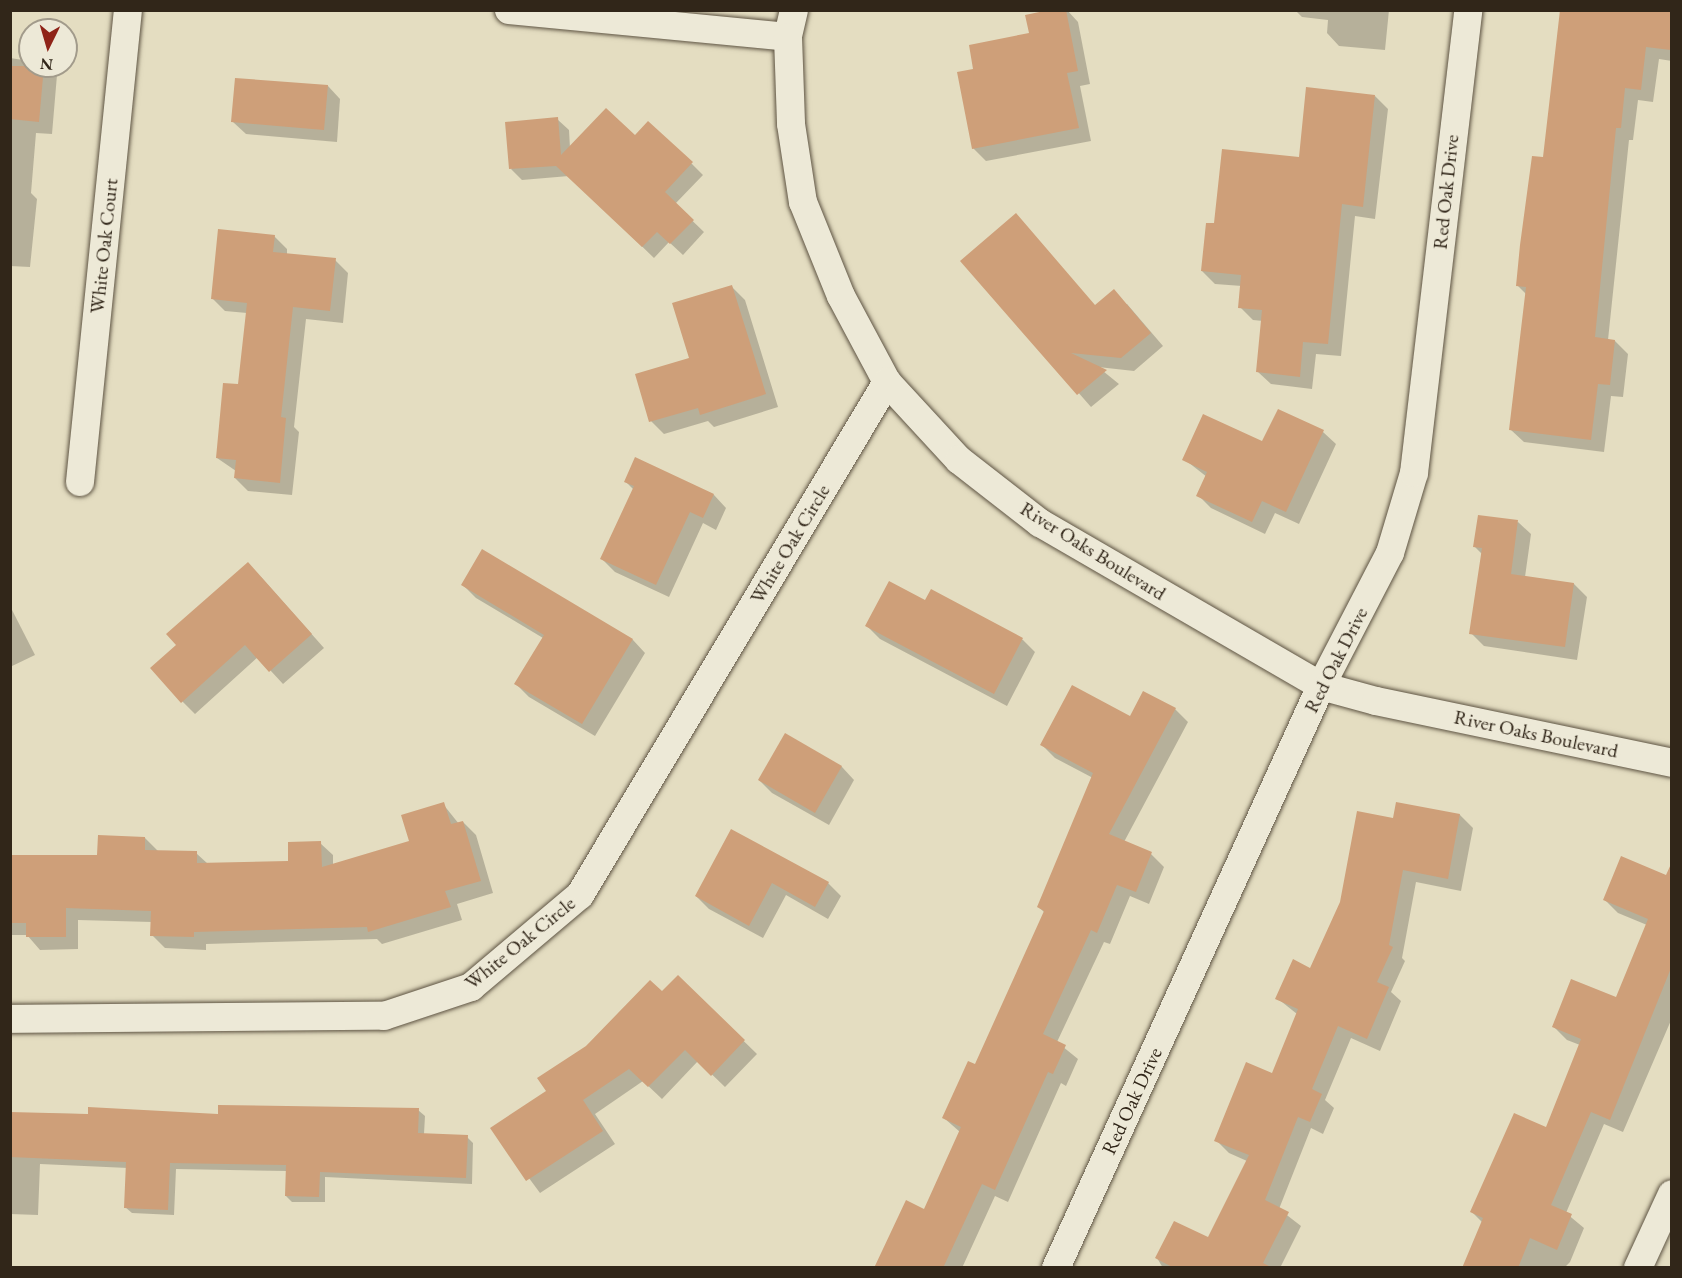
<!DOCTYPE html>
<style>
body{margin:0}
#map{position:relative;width:1682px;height:1278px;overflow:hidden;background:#e4ddc1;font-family:"EB Garamond",serif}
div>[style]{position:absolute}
.shadow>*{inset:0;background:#0003}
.building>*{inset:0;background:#ce9f79}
.roads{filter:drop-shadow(0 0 2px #5e5443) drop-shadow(0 0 2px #5e5443)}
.street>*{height:28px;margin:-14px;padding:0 14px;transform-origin:14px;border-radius:14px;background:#ede9d7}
span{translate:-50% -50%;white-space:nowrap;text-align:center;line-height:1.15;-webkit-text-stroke:6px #ede9d7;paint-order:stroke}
.street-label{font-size:20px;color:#312619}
.frame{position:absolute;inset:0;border:12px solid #312619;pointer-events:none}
.north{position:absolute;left:18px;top:18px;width:60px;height:60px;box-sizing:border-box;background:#ede9d7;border:2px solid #a29b8b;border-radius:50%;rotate:185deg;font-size:16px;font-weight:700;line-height:24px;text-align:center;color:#312619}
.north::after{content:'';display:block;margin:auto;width:21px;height:27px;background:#8f2418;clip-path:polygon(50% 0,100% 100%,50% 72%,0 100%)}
</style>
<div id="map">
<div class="shadow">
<i style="clip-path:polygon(1058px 10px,1067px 10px,1078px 22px,1090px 84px,1080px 86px,1091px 141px,986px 161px,973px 148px,975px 70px,1031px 35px)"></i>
<i style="clip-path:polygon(1295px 10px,1389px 10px,1385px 50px,1339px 46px,1327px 33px,1328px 20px,1302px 17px)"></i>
<i style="clip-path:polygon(1562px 10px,1672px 10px,1672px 61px,1659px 59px,1653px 102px,1638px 100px,1633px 140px,1629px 140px,1608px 340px,1615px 341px,1628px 354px,1623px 397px,1611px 396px,1604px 452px,1524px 442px,1511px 430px,1527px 295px,1518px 286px,1544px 158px)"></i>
<i style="clip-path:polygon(10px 58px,30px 61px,30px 66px,48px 66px,57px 75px,52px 134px,36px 133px,31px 193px,37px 199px,30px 267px,10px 266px)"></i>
<i style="clip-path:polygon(328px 86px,340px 99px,337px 142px,246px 134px,233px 122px)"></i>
<i style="clip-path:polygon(1375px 96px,1388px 109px,1375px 219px,1355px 216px,1341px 356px,1316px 354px,1312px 389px,1271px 384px,1258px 372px,1263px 321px,1253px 320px,1240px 307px,1242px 286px,1215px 284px,1202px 271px,1215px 225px)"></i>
<i style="clip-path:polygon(557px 119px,569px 130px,570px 148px,635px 137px,692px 164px,703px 175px,675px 204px,704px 232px,683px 255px,669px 242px,654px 258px,569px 176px,522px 180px,511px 169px)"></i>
<i style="clip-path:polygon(274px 236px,287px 249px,287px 255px,335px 260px,348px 273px,343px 323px,306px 319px,294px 427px,299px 432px,292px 495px,248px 491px,235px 478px,236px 471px,217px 458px,239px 386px,247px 313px,225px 311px,212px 298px)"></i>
<i style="clip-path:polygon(963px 261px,1096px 306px,1127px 304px,1163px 346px,1134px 371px,1098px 367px,1119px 384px,1091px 407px)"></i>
<i style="clip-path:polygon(732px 287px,745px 300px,778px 407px,714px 427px,708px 421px,664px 434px,651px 421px)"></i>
<i style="clip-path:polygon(1323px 432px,1336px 444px,1299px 524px,1275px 513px,1265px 534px,1211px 508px,1198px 495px,1207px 477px,1184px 459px)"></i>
<i style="clip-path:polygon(626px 482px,714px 495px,726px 508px,716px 530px,703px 523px,669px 597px,615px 572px,602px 559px,634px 490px)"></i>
<i style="clip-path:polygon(1518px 522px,1531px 534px,1525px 577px,1574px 584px,1587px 597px,1577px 660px,1484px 646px,1471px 633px,1482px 554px,1475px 547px)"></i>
<i style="clip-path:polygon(483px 551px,633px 640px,645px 653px,595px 736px,529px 697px,516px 684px,543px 638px,476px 598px,463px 585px)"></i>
<i style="clip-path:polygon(261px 577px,324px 648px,283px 684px,258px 657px,195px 714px,182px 701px)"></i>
<i style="clip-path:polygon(931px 591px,1023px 640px,1035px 652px,1007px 706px,880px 639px,867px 626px,925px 602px)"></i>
<i style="clip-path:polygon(10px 606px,35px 655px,10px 667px)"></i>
<i style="clip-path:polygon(1175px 709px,1188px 722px,1124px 842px,1151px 854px,1164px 867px,1149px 904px,1130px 896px,1110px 944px,1104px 942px,1057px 1042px,1078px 1059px,1066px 1086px,1061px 1083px,1008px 1202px,995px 1196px,962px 1268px,875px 1268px,925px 1211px,960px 1132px,944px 1118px,975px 1066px,1045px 913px,1039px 907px,1093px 778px,1055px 758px,1042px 745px,1131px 718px)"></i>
<i style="clip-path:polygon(785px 735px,842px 767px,854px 780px,829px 825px,772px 793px,759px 780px)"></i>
<i style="clip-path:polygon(443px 804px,459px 824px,463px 822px,476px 835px,493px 893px,457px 904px,462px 920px,382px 944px,377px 939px,206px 944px,206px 950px,165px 948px,152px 935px,152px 922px,78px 920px,78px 949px,40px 950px,27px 935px,10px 935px,10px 857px,99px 857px,145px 838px,159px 852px,196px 853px,208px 864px,290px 862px,320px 843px,333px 855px,333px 865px,410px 842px)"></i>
<i style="clip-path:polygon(1460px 815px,1473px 828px,1461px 891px,1416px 882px,1402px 958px,1405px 961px,1391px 992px,1401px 1001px,1380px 1051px,1351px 1038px,1325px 1100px,1334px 1108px,1323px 1134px,1311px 1128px,1279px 1209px,1301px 1226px,1280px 1268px,1163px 1268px,1157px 1258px,1209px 1239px,1247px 1161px,1229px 1153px,1216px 1140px,1273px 1075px,1297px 1014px,1277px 998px,1311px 970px,1394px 820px)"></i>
<i style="clip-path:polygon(732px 831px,828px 883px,841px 896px,828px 919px,786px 895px,763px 938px,709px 909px,696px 896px)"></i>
<i style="clip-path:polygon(1622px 858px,1672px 878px,1672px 1018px,1623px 1132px,1604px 1124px,1566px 1213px,1584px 1228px,1570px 1262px,1564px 1268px,1465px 1268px,1483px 1223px,1472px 1212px,1546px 1129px,1580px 1045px,1567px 1040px,1554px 1027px,1617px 999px,1647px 925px,1618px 913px,1605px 900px)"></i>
<i style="clip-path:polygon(678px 977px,757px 1054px,725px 1087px,698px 1061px,662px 1099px,643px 1081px,595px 1114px,615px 1144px,540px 1193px,492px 1128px,548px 1092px,587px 1048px,662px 993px)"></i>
<i style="clip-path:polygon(220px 1106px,418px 1110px,425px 1116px,424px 1134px,467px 1137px,473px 1143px,472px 1184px,325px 1177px,325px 1202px,292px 1202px,286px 1196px,287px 1171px,176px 1169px,174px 1215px,132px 1213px,125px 1207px,128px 1168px,40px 1164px,38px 1215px,10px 1214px,10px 1113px,219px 1116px)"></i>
</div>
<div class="building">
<i style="clip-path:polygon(1049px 10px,1066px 10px,1078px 71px,1067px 73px,1079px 128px,972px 149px,957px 72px,973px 69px,969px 45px,1029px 33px,1025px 15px)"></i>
<i style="clip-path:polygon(1560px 10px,1671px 10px,1671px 50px,1646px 47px,1641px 90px,1625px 88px,1621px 128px,1616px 128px,1595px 337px,1615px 340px,1610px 385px,1598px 384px,1591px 440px,1509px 430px,1526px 287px,1516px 286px,1520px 245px,1532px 156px,1543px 157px)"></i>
<i style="clip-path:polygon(10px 66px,44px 66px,39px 122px,10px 119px)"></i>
<i style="clip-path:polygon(235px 78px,328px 85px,324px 130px,231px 122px)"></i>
<i style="clip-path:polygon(1306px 87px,1375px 95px,1363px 207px,1342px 204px,1328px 344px,1303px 342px,1300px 377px,1256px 372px,1262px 310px,1238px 308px,1241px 275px,1201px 271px,1206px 223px,1214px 223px,1222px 149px,1299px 157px)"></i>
<i style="clip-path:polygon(606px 108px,635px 135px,648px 121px,693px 162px,665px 192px,694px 220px,670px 244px,657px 232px,642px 247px,556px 166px,509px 169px,505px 122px,558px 117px,561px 155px)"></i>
<i style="clip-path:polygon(1016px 213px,1095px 305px,1114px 289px,1151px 333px,1121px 358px,1071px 353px,1107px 370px,1077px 395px,960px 261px)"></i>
<i style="clip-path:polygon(218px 229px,275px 235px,273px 252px,336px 258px,330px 311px,293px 307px,281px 417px,286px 418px,280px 483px,234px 478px,236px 460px,216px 458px,223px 383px,238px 384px,247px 303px,211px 299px)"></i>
<i style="clip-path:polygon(732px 285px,766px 394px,700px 415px,698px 408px,649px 422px,635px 374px,689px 358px,672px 303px)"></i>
<i style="clip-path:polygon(1278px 409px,1324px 430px,1286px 512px,1262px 501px,1252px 522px,1196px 496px,1207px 472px,1182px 460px,1203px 414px,1262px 441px)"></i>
<i style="clip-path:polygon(635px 457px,714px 494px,703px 518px,690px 512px,656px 585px,600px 559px,634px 486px,624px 482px)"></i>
<i style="clip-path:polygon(1478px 515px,1518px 520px,1511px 574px,1574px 583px,1565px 647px,1469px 634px,1482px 548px,1473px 547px)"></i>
<i style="clip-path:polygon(482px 549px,633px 639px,582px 724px,514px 684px,544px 635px,461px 585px)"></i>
<i style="clip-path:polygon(248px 562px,312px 634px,269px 672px,245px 645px,181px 703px,150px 668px,176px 645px,166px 634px)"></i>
<i style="clip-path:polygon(889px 581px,925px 600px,931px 589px,1023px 638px,994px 694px,865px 626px)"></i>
<i style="clip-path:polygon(1072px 685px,1130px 716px,1143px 691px,1176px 708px,1109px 834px,1152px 852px,1136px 892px,1117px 885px,1097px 933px,1091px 930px,1043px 1034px,1066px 1045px,1053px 1074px,1048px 1072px,995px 1190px,982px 1184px,943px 1268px,874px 1268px,906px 1200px,924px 1209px,961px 1127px,942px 1118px,968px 1061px,975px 1064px,1044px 911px,1037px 907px,1093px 773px,1040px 745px)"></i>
<i style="clip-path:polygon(785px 733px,842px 766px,815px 813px,758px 780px)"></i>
<i style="clip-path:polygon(444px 802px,451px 824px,463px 821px,481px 881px,445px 891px,451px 907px,368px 932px,367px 927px,194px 932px,194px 937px,150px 936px,151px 911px,66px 908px,66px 937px,26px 937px,26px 923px,10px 923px,10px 855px,97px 855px,98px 835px,145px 837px,145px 850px,197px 851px,197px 863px,288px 861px,288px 842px,321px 841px,322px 867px,409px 841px,401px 815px)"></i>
<i style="clip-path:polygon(1396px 802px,1460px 814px,1448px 879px,1403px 870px,1389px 945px,1393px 947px,1377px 982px,1389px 987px,1367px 1039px,1338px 1026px,1312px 1089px,1322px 1094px,1310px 1122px,1298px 1117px,1265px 1200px,1289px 1212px,1263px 1263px,1273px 1268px,1174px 1268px,1155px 1258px,1174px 1221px,1208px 1237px,1249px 1155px,1214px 1141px,1246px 1062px,1272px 1073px,1298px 1009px,1275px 999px,1293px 959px,1310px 968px,1340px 902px,1357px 811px,1393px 818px)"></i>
<i style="clip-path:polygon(731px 829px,829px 882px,815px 907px,772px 883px,749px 926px,695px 896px)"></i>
<i style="clip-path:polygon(1621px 856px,1666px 875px,1671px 864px,1671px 968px,1610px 1120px,1591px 1112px,1551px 1205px,1572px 1214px,1557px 1250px,1530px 1238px,1518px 1268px,1462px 1268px,1483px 1218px,1470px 1212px,1514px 1113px,1546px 1127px,1581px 1039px,1552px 1027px,1571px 979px,1616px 997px,1648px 919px,1603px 900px)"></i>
<i style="clip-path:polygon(678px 975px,745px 1040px,711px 1076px,685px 1050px,648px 1087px,629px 1069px,583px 1100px,603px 1131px,526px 1181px,490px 1128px,546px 1091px,537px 1078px,586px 1046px,650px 980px,662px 991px)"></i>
<i style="clip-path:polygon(218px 1105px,419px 1108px,418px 1133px,468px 1135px,466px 1178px,320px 1172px,319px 1197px,285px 1196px,286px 1165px,170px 1163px,168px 1210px,124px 1208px,126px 1162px,10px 1157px,10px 1112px,88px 1114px,88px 1107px,218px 1114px)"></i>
</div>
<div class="roads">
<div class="street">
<i style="left:509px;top:10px;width:280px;rotate:5.5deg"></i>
<i style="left:794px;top:10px;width:28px;rotate:103deg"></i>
<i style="left:788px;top:37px;width:87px;rotate:88deg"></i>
<i style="left:791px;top:124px;width:79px;rotate:81.3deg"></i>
<i style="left:803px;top:202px;width:101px;rotate:68deg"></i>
<i style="left:841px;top:296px;width:98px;rotate:61.9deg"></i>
<i style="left:887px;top:382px;width:106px;rotate:47.3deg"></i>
<i style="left:959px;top:460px;width:103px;rotate:37.9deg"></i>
<i style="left:1040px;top:523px;width:325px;rotate:30.1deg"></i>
<i style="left:1321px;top:686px;width:57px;rotate:15.3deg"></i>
<i style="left:1376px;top:701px;width:302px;rotate:11.8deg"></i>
<i style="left:80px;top:482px;width:474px;rotate:-84.2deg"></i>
<i style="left:10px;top:1019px;width:374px;rotate:-0.5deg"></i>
<i style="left:384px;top:1016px;width:92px;rotate:-18.4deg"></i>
<i style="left:471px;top:987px;width:143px;rotate:-40.2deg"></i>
<i style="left:580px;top:895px;width:598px;rotate:-59.1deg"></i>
<i style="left:1056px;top:1268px;width:639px;rotate:-65.52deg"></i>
<i style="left:1321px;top:686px;width:150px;rotate:-62.6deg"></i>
<i style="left:1390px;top:553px;width:84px;rotate:-73.3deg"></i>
<i style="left:1414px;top:473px;width:466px;rotate:-83.3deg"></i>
<i style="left:1638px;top:1268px;width:81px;rotate:-65.3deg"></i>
</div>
</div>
<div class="street-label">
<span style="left:1446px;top:192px;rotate:-84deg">Red Oak Drive</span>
<span style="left:104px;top:246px;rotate:-84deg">White Oak Court</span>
<span style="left:790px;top:544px;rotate:-59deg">White Oak Circle</span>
<span style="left:1093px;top:551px;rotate:32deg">River Oaks Boulevard</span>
<span style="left:1336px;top:660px;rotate:-63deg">Red Oak Drive</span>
<span style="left:1536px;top:734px;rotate:12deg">River Oaks Boulevard</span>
<span style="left:520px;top:943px;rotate:-39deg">White Oak Circle</span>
<span style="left:1132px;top:1101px;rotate:-65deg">Red Oak Drive</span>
</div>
<div class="frame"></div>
<div class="north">N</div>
</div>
